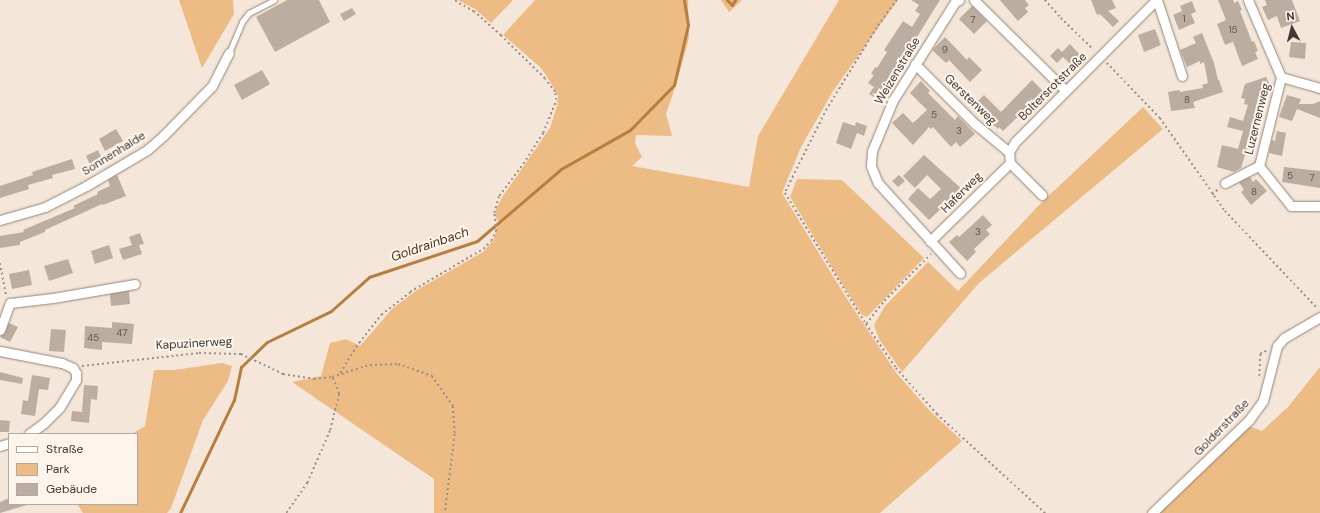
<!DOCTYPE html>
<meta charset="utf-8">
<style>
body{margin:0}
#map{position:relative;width:1320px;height:513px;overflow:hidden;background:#f4e6d8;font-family:"DM Sans",sans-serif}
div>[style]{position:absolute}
.green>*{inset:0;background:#edbb84}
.stream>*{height:3px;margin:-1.5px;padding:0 1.5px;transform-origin:1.5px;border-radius:1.5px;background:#b77f3d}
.building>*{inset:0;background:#bbaea1}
.path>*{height:1.5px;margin-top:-0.75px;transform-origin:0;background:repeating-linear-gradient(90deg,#9c9289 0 2px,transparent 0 5px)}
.roads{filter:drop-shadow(0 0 1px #918478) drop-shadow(0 0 1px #918478)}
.lane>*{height:4.5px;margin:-2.25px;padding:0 2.25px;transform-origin:2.25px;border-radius:2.25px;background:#fff}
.street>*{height:9px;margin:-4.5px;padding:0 4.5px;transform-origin:4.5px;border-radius:4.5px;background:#fff}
span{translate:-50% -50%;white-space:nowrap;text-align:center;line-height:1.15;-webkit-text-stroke:4px #fdf5ec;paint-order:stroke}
.number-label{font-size:10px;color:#5f5750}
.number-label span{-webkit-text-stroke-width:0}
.street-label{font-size:12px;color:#403a35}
.water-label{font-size:13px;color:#4f361a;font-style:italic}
.legend{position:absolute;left:8px;top:433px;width:130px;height:72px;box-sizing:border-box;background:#fdf5ec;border:1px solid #b1aaa3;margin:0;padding:5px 7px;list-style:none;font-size:12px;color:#403a35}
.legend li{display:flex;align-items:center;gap:8px;height:20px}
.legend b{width:20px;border:1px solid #b1aaa3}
.north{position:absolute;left:1272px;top:8px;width:40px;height:40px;-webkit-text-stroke:3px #fdf5ec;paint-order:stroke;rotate:353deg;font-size:11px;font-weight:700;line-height:16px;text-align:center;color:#403a35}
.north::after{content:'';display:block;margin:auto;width:14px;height:18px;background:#403a35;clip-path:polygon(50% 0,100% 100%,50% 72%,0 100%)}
</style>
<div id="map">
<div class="green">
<i style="clip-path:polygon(179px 0,233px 0,234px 14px,202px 68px)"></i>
<i style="clip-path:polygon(458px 0,513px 0,491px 23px,475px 9px)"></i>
<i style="clip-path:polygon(535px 0,688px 0,689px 38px,676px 85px,666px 114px,672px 136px,636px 135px,635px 143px,642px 157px,632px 166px,749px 187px,758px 136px,839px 0,898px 0,833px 91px,801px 147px,782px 193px,847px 299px,897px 374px,929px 410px,962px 441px,880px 513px,434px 513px,434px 479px,292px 382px,321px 376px,330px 343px,346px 339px,360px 346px,392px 309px,417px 290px,483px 252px,493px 241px,499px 222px,495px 216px,496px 209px,503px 196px,550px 128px,557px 106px,558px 96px,546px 75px,540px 67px,503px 35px)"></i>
<i style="clip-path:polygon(721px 0,742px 0,729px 12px)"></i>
<i style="clip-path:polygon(1143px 107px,1163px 129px,979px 283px,902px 372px,879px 339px,874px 325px,885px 306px,928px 262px,958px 291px,1040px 204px)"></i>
<i style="clip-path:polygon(797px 179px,842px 180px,924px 258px,867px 317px,862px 315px,842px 284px,790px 197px)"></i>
<i style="clip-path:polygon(222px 363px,232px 366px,228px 381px,203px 420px,171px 508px,167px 513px,83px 513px,77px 504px,137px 504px,137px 434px,132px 434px,145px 426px,154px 370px,174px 370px)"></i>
<i style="clip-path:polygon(1320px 367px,1320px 513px,1158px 513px,1249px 426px,1262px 431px,1288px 407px)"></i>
</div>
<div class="stream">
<i style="left:727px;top:0;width:7px;rotate:45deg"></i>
<i style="left:732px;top:5px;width:6px;rotate:-59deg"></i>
<i style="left:180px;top:513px;width:125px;rotate:-64.5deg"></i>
<i style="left:234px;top:400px;width:34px;rotate:-78deg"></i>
<i style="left:241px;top:367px;width:36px;rotate:-44deg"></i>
<i style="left:267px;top:342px;width:71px;rotate:-25.8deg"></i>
<i style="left:331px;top:311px;width:51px;rotate:-41.8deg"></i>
<i style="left:369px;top:277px;width:114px;rotate:-18.4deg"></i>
<i style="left:477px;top:241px;width:111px;rotate:-40.6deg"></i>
<i style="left:561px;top:169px;width:79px;rotate:-29.5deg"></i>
<i style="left:630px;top:130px;width:63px;rotate:-45.6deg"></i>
<i style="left:674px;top:85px;width:62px;rotate:-76.9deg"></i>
<i style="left:688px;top:25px;width:25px;rotate:-99deg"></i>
</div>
<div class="building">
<i style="clip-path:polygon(287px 0,319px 0,330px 22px,275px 52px,256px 17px)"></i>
<i style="clip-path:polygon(911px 0,940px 0,902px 61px,903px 61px,897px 71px,895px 70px,877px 99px,869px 94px,874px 87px,868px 83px,874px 75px,871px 74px,875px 67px,877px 68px,887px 52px,884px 50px,903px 21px,912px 27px,920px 14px,915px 11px,919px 5px)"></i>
<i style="clip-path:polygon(1000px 0,1025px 0,1029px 5px,1025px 8px,1028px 12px,1018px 21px)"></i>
<i style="clip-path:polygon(1091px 0,1112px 0,1116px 8px,1108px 11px,1119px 21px,1113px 27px,1100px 14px,1097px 15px)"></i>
<i style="clip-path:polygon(1218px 0,1233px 0,1234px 3px,1238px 1px,1242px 10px,1240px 11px,1252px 42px,1254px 41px,1258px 51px,1255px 52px,1258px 59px,1242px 66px,1233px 42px,1225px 45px,1217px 24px,1226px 20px)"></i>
<i style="clip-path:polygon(1265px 0,1292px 0,1300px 21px,1281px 28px,1277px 16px,1268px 20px,1262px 7px,1267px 5px)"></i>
<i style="clip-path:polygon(1192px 1px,1196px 12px,1191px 14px,1195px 23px,1179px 30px,1173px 15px,1182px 11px,1180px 6px)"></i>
<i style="clip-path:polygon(972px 6px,987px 21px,974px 34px,959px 19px)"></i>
<i style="clip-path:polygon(352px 8px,356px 14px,344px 21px,340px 14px)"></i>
<i style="clip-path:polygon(1155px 29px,1161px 45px,1144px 52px,1138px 35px)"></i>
<i style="clip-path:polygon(1202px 33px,1214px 63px,1218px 80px,1219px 80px,1223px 92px,1193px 102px,1195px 108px,1171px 111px,1168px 92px,1179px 90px,1180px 92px,1203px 88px,1202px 85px,1208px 83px,1204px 62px,1200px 64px,1200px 61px,1187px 67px,1180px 50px,1196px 43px,1193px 37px)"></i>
<i style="clip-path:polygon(945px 37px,967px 60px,969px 57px,982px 70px,970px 82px,949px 60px,946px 63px,932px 50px)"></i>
<i style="clip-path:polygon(1291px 42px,1306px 43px,1305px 59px,1289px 57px)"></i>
<i style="clip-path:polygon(1070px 44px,1081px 56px,1072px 66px,1063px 57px,1057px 63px,1050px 56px,1058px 48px,1062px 52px)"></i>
<i style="clip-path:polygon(262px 70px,270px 84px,242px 100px,234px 85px)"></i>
<i style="clip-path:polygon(1266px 77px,1270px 85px,1266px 87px,1241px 168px,1234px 172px,1217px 167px,1222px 145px,1238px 149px,1243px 131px,1227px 127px,1230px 117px,1243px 121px,1248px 105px,1244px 104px,1245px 99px,1241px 98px,1245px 84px)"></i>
<i style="clip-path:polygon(1032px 80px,1045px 93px,1040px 98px,1044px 102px,1035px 111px,1030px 105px,1003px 131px,999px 127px,998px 129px,973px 106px,984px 95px,1001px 112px)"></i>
<i style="clip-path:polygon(921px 81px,930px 91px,928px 93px,955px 120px,958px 116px,975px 134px,960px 147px,956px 142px,951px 147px,933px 127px,931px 129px,929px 127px,913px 145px,892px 123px,903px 113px,913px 123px,927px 110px,910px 93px)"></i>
<i style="clip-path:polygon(1287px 95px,1301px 99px,1299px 104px,1313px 104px,1320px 101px,1320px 118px,1297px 109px,1292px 121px,1279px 117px)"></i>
<i style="clip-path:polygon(843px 122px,855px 126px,856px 122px,867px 126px,864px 136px,857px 133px,851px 149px,836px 143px)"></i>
<i style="clip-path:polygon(116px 129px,123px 141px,105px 151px,99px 139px)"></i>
<i style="clip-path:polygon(1277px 131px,1286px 133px,1282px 156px,1269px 153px,1272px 140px,1275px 141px)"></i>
<i style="clip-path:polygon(98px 150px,104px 163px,92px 169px,86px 156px)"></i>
<i style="clip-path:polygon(924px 155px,964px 191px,952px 203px,949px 201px,929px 220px,908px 199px,918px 188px,930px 199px,941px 189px,927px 175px,915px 188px,903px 176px)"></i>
<i style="clip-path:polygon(72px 159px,75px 169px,52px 175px,53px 178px,28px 185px,29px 189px,0 198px,0 186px,33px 175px,32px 172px)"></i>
<i style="clip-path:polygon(1284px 167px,1320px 171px,1320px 188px,1282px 182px)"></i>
<i style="clip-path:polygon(117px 175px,126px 196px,103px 205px,102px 204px,45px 230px,45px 232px,20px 242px,20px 245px,0 248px,0 236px,24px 232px,23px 230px,75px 208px,73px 206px,98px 194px,97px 192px,110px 186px,108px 180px)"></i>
<i style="clip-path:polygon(899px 175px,905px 181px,898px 187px,892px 181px)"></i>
<i style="clip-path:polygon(1250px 177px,1253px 182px,1256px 179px,1267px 191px,1251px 205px,1241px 192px,1244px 190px,1239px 182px)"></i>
<i style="clip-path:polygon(983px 215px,992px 225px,986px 230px,990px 234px,974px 249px,976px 252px,967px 261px,949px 242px,957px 235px,959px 237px)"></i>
<i style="clip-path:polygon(140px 233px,144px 244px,139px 245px,142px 254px,123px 260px,119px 249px,132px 245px,129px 237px)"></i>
<i style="clip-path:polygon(109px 245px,113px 258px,95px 264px,91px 251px)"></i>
<i style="clip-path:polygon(68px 259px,73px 273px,49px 281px,44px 266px)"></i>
<i style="clip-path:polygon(29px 270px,32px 285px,12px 289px,9px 274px)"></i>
<i style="clip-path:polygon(129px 291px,130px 304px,111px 306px,110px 294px)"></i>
<i style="clip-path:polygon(112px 322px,134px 324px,132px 344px,102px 342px,102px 350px,84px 348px,85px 326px,112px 328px)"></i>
<i style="clip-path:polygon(9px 323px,18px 327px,10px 342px,0 337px,5px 332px)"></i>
<i style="clip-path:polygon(51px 329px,66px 330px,64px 352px,49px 351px)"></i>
<i style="clip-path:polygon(0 372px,23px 378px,22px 384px,0 380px)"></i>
<i style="clip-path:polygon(32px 375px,50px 378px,48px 390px,39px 389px,35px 416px,21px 414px,23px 400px,28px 401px)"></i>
<i style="clip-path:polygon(84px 385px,98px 386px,97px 400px,91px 399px,89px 423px,71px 421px,72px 411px,82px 412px)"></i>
<i style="clip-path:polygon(0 420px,10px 421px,9px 432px,0 432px)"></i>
<i style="clip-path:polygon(9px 498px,9px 504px,27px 505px,0 513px,0 502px)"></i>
</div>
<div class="path">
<i style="left:897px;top:0;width:34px;rotate:126deg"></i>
<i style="left:877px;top:28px;width:95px;rotate:121.7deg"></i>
<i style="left:827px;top:109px;width:94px;rotate:116.6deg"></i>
<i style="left:785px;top:193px;width:154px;rotate:58.3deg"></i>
<i style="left:866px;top:324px;width:53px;rotate:55.7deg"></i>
<i style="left:896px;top:368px;width:62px;rotate:48.3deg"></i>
<i style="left:937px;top:414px;width:147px;rotate:42.5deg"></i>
<i style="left:1045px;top:0;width:24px;rotate:48deg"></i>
<i style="left:1061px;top:18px;width:45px;rotate:44.1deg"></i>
<i style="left:1107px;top:63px;width:76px;rotate:46.1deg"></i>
<i style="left:1160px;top:118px;width:113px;rotate:55deg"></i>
<i style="left:1225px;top:211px;width:134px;rotate:46.5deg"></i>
<i style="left:1212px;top:195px;width:8px;rotate:-45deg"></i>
<i style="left:0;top:263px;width:32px;rotate:79deg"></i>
<i style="left:866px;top:324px;width:29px;rotate:-52deg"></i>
<i style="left:884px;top:301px;width:66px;rotate:-45deg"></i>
<i style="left:82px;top:366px;width:118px;rotate:-6.3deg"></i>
<i style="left:199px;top:353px;width:42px;rotate:1.4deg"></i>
<i style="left:241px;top:354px;width:47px;rotate:25.5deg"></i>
<i style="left:283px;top:374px;width:31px;rotate:9deg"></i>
<i style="left:314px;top:379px;width:18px;rotate:-6deg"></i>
<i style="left:332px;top:377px;width:40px;rotate:-18deg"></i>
<i style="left:370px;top:365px;width:28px;rotate:-2deg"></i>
<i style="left:398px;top:364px;width:36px;rotate:19deg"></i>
<i style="left:432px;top:376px;width:37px;rotate:55deg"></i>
<i style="left:453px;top:406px;width:28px;rotate:86deg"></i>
<i style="left:455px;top:434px;width:80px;rotate:97.2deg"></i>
<i style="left:340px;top:373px;width:36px;rotate:-58deg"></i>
<i style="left:359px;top:343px;width:36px;rotate:-52deg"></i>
<i style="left:381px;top:315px;width:37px;rotate:-38deg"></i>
<i style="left:410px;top:292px;width:85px;rotate:-30.5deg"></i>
<i style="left:483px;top:249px;width:11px;rotate:-45deg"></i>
<i style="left:491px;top:241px;width:11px;rotate:-63deg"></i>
<i style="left:496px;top:231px;width:18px;rotate:-96deg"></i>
<i style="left:494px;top:213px;width:18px;rotate:-74deg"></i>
<i style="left:499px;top:196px;width:40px;rotate:-53deg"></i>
<i style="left:523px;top:164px;width:37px;rotate:-57deg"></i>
<i style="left:543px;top:133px;width:35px;rotate:-68deg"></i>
<i style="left:556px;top:100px;width:8px;rotate:-97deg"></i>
<i style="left:555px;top:92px;width:16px;rotate:-128deg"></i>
<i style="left:545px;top:79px;width:62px;rotate:-135.7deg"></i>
<i style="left:501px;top:36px;width:36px;rotate:-138deg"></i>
<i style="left:474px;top:12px;width:24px;rotate:-150deg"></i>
<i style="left:1259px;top:376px;width:22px;rotate:-87deg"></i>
<i style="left:1260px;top:354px;width:7px;rotate:-27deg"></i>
<i style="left:286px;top:513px;width:37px;rotate:-55deg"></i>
<i style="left:307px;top:483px;width:58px;rotate:-66.5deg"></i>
<i style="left:330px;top:430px;width:37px;rotate:-76deg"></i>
<i style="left:339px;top:394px;width:18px;rotate:-112deg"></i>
</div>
<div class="roads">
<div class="lane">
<i style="left:229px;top:53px;width:34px;rotate:-67deg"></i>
<i style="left:242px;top:22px;width:11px;rotate:-52deg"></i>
<i style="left:249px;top:13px;width:28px;rotate:-27deg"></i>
</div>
<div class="street">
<i style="left:959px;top:0;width:4px;rotate:153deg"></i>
<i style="left:955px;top:2px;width:116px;rotate:122.3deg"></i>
<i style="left:893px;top:100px;width:55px;rotate:112.4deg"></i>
<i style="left:872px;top:151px;width:15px;rotate:94deg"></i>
<i style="left:871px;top:166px;width:18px;rotate:68deg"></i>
<i style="left:878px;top:183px;width:122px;rotate:47.7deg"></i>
<i style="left:974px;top:0;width:129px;rotate:44.7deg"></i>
<i style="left:1157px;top:0;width:80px;rotate:71.8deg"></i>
<i style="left:1248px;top:0;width:84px;rotate:66.8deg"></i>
<i style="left:1281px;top:77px;width:41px;rotate:15.8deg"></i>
<i style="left:915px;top:64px;width:85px;rotate:45deg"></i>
<i style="left:975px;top:124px;width:44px;rotate:39.5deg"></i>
<i style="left:1281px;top:77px;width:92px;rotate:103.9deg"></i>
<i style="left:1259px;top:166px;width:51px;rotate:51.3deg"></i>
<i style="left:1291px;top:206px;width:29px"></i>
<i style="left:1225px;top:183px;width:38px;rotate:-27deg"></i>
<i style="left:1042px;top:195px;width:45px;rotate:-135deg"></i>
<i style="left:1010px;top:163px;width:11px;rotate:-95deg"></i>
<i style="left:1009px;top:152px;width:12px;rotate:-59deg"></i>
<i style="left:1015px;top:142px;width:200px;rotate:-45.2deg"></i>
<i style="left:0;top:220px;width:47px;rotate:-16.1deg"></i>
<i style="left:45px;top:207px;width:46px;rotate:-27.1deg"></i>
<i style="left:86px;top:186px;width:71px;rotate:-30.5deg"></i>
<i style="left:147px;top:150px;width:21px;rotate:-41deg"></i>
<i style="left:163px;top:136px;width:70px;rotate:-45.6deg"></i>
<i style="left:212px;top:86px;width:37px;rotate:-63deg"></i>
<i style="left:930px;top:241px;width:112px;rotate:-44.3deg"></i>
<i style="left:0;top:330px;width:29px;rotate:-70deg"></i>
<i style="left:10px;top:303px;width:43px;rotate:-6.6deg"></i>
<i style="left:53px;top:298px;width:83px;rotate:-9.7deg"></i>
<i style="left:0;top:351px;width:63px;rotate:11deg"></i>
<i style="left:62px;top:363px;width:12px;rotate:24deg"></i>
<i style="left:73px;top:368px;width:6px;rotate:59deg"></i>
<i style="left:76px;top:373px;width:7px;rotate:90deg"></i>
<i style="left:76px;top:380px;width:31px;rotate:121deg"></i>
<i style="left:60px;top:407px;width:23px;rotate:135deg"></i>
<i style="left:44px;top:423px;width:19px;rotate:144deg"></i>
<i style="left:0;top:446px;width:9px;rotate:-18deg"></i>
<i style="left:1152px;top:513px;width:134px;rotate:-43.8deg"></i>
<i style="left:1249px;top:420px;width:24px;rotate:-54deg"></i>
<i style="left:1263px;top:401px;width:57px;rotate:-75.7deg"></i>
<i style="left:1277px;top:346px;width:11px;rotate:-49deg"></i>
<i style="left:1284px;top:338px;width:42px;rotate:-30.3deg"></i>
</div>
</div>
<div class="number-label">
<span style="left:1184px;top:19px">1</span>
<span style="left:973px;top:20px">7</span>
<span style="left:1233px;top:30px">15</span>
<span style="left:945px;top:50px">9</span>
<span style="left:1187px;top:100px">8</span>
<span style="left:934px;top:115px">5</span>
<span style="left:959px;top:131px">3</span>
<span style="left:1290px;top:176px">5</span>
<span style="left:1312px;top:178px">7</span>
<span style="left:1254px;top:192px">8</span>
<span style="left:978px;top:232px">3</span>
<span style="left:122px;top:333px">47</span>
<span style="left:93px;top:338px">45</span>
</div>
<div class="street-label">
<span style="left:898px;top:71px;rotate:-59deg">Weizenstraße</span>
<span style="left:1053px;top:87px;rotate:-45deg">Boltersrotstraße</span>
<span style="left:970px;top:100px;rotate:44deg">Gerstenweg</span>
<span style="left:1258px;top:119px;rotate:-76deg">Luzernenweg</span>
<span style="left:114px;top:154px;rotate:-32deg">Sonnenhalde</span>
<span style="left:962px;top:193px;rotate:-45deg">Haferweg</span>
<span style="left:194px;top:344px;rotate:-3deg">Kapuzinerweg</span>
<span style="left:1222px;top:428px;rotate:-46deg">Golderstraße</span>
</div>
<div class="water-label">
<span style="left:430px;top:245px;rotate:-19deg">Goldrainbach</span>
</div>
<ul class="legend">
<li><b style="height:5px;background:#fff"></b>Straße</li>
<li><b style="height:11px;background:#edbb84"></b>Park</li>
<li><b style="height:11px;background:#bbaea1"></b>Gebäude</li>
</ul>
<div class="north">N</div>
</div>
